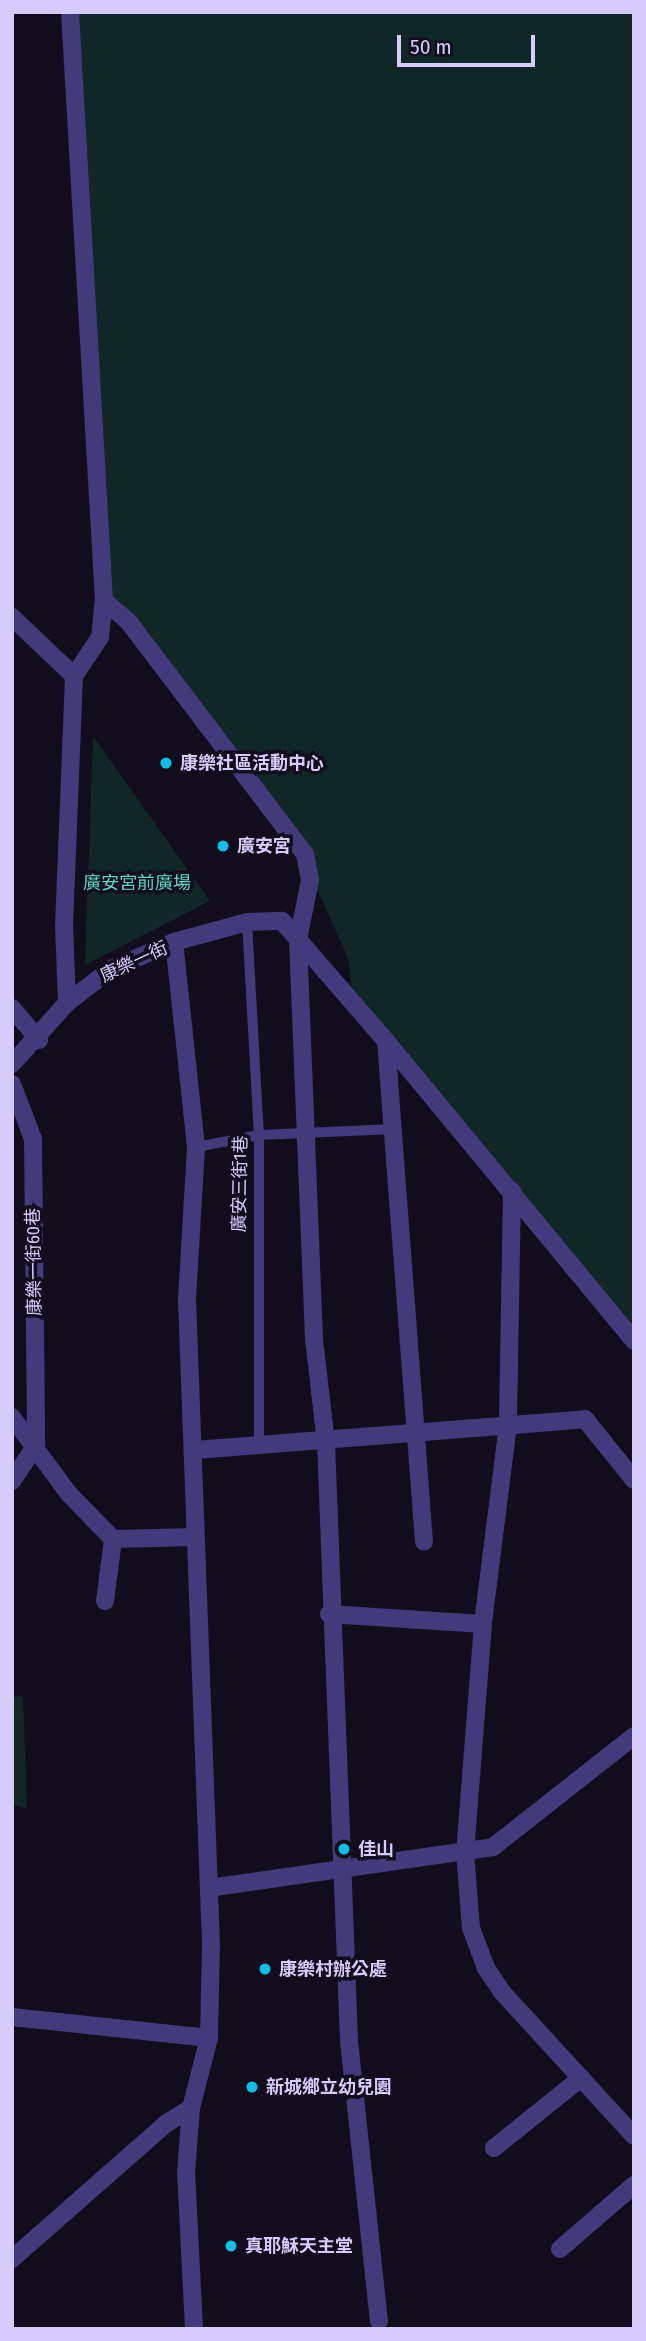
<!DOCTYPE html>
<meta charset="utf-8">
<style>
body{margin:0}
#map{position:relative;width:646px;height:2341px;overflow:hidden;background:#110d1d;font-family:"Fira Sans Condensed","Noto Sans TC",sans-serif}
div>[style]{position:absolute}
.green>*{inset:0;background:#102627}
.service>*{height:10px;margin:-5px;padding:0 5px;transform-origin:5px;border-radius:5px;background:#423a7a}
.minor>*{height:18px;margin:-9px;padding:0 9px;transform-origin:9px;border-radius:9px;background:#423a7a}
.tertiary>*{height:18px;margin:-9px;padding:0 9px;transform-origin:9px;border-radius:9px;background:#423a7a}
.dots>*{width:19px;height:19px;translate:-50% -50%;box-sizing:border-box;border:4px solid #110d1d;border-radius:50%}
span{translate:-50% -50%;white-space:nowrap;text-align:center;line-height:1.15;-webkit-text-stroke:7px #110d1d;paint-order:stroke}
.poi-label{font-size:18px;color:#d6ccfc;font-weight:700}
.left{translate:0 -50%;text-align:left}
.park-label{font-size:18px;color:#5dd7c3}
.street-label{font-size:18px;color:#d6ccfc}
.frame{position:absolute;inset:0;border:14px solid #d6ccfc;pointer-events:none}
.scale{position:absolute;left:397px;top:35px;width:138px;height:32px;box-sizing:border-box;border:4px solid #d6ccfc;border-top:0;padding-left:9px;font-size:21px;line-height:24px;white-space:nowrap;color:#d6ccfc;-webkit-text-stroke:5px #110d1d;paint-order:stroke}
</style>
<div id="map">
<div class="green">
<i style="clip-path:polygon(72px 12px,634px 12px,634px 1331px,353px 999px,348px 958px,304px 860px,106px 607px)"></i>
<i style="clip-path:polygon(93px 736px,210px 901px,85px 965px)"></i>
<i style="clip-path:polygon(23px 1696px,27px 1809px,12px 1804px,12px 1697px)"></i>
</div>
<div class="service">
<i style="left:247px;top:922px;width:213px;rotate:86.8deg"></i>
<i style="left:259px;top:1135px;width:312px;rotate:90deg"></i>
<i style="left:196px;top:1147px;width:64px;rotate:-10.8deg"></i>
<i style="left:259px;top:1135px;width:135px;rotate:-2.5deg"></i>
</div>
<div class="minor">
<i style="left:104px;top:601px;width:31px;rotate:40deg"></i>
<i style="left:128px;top:621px;width:293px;rotate:52.8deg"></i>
<i style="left:305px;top:854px;width:26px;rotate:79deg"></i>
<i style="left:310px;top:880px;width:61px;rotate:101.3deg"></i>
<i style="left:298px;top:940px;width:399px;rotate:87.7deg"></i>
<i style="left:314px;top:1339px;width:104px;rotate:83.4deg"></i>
<i style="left:326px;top:1442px;width:599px;rotate:87.8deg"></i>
<i style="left:349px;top:2041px;width:282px;rotate:83.9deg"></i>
<i style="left:12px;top:617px;width:86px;rotate:43.6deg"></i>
<i style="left:12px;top:1008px;width:42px;rotate:49.8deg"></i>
<i style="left:386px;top:1041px;width:502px;rotate:85.66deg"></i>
<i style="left:12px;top:1064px;width:82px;rotate:-48deg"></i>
<i style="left:12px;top:1084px;width:59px;rotate:69.1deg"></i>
<i style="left:33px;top:1139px;width:306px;rotate:89.4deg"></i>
<i style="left:512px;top:1191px;width:234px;rotate:91deg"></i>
<i style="left:508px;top:1425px;width:201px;rotate:97.2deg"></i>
<i style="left:483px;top:1624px;width:229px;rotate:94.5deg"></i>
<i style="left:465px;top:1852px;width:76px;rotate:85.5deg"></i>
<i style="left:471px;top:1928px;width:43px;rotate:69.4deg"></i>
<i style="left:486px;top:1968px;width:29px;rotate:56deg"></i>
<i style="left:502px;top:1992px;width:195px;rotate:47.5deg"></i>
<i style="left:12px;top:1417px;width:96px;rotate:53.5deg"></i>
<i style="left:69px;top:1494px;width:63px;rotate:45.6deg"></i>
<i style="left:113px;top:1539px;width:82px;rotate:-1.4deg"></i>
<i style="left:195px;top:1450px;width:391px;rotate:-4.5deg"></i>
<i style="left:585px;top:1419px;width:78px;rotate:51.2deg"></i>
<i style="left:12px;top:1481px;width:43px;rotate:-56.3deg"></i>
<i style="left:105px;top:1601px;width:63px;rotate:-82.6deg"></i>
<i style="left:329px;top:1614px;width:154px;rotate:3.7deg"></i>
<i style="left:209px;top:1888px;width:287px;rotate:-8.2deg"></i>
<i style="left:493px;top:1847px;width:179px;rotate:-38.2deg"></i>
<i style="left:12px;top:2017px;width:198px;rotate:6.1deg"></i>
<i style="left:494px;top:2148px;width:112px;rotate:-38.8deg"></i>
<i style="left:560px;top:2249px;width:98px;rotate:-40.9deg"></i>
<i style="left:12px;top:2259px;width:206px;rotate:-41.3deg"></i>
<i style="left:167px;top:2123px;width:28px;rotate:-32deg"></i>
<i style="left:194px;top:2329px;width:156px;rotate:-92.9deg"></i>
<i style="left:186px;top:2173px;width:65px;rotate:-85.6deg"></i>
<i style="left:191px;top:2108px;width:72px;rotate:-75.6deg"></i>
<i style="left:209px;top:2038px;width:93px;rotate:-88.8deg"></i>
<i style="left:211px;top:1945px;width:646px;rotate:-92.13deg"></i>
<i style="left:187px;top:1299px;width:152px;rotate:-86.6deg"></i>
<i style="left:196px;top:1147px;width:206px;rotate:-96.1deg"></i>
<i style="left:174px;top:942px;width:76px;rotate:-15.3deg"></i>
<i style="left:247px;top:922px;width:35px;rotate:-2deg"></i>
<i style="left:282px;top:921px;width:159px;rotate:49.1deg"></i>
<i style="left:386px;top:1041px;width:389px;rotate:50.4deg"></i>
</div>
<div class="tertiary">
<i style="left:67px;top:1003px;width:77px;rotate:-92.2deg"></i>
<i style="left:64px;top:926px;width:250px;rotate:-87.7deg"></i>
<i style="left:74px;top:676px;width:47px;rotate:-56.3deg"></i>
<i style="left:100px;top:637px;width:36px;rotate:-84deg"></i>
<i style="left:104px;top:601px;width:590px;rotate:-93.3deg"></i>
<i style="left:67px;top:1003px;width:56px;rotate:-37.7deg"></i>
<i style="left:111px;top:969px;width:69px;rotate:-23.2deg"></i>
</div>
<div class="dots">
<i style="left:166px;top:763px;background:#0dbfe7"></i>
<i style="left:223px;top:846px;background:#0dbfe7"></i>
<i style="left:344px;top:1849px;background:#0dbfe7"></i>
<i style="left:265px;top:1969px;background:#0dbfe7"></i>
<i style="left:252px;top:2087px;background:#0dbfe7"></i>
<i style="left:231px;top:2246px;background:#0dbfe7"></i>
</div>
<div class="poi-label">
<span class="left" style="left:180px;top:763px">康樂社區活動中心</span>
<span class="left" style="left:237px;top:846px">廣安宮</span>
<span class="left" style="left:358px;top:1849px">佳山</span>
<span class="left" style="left:279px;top:1969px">康樂村辦公處</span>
<span class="left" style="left:266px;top:2087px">新城鄉立幼兒園</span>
<span class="left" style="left:245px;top:2246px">真耶穌天主堂</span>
</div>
<div class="park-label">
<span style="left:137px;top:883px">廣安宮前廣場</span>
</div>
<div class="street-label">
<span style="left:134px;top:962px;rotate:-25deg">康樂一街</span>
<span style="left:240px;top:1184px;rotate:-89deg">廣安三街1巷</span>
<span style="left:34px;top:1262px;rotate:-91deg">康樂一街60巷</span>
</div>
<div class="frame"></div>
<div class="scale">50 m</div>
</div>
